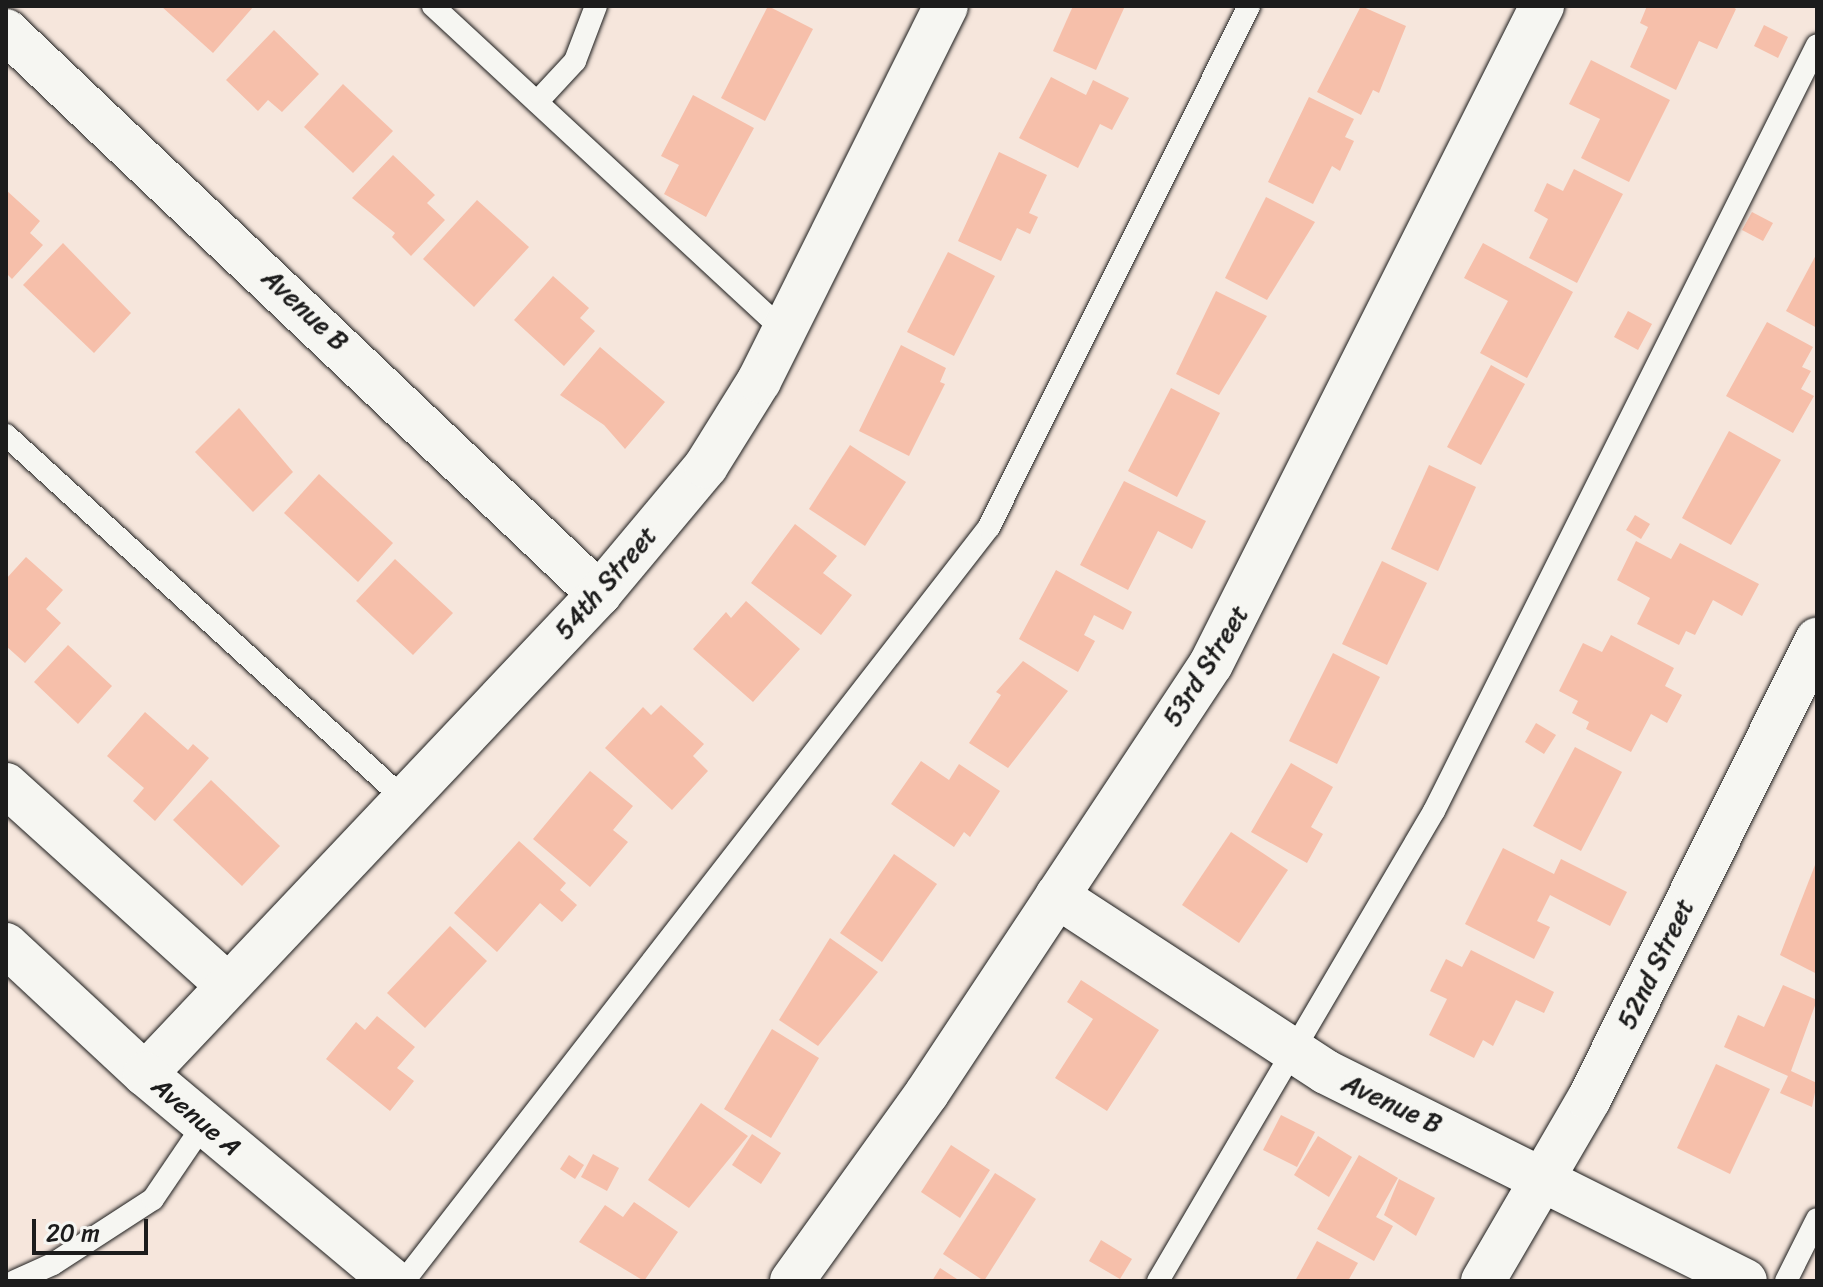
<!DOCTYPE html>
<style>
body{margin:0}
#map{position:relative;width:1823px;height:1287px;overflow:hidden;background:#f6e6dc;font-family:Sriracha,sans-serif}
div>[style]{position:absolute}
.building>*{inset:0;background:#f6bfaa}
.roads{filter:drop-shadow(0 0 2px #1c1c1c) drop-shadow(0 0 2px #1c1c1c)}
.service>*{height:22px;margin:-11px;padding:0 11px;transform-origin:11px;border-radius:11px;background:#f6f6f2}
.minor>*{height:44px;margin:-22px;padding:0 22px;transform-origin:22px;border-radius:22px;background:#f6f6f2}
.secondary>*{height:44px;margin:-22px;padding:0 22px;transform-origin:22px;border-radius:22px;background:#f6f6f2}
span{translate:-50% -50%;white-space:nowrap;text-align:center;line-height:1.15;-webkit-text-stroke:8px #f6f6f2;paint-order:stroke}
.street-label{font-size:26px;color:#1c1c1c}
.frame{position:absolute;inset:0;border:8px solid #1c1c1c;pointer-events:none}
.scale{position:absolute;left:32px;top:1219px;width:116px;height:36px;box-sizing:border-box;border:4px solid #1c1c1c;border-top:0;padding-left:10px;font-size:24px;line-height:28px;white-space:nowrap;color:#1c1c1c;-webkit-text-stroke:6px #f6f6f2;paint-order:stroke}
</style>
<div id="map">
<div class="building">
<i style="clip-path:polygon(161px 6px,254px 6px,213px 53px)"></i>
<i style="clip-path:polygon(768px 6px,813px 29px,765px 121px,721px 98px)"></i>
<i style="clip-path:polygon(1073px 6px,1125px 6px,1096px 70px,1053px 51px)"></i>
<i style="clip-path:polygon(1361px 6px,1406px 26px,1379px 93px,1373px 90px,1361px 115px,1317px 92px)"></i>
<i style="clip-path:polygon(1647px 6px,1731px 6px,1736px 9px,1717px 49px,1699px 41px,1676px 90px,1630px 67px,1648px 27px,1640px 23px)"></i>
<i style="clip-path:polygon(1764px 25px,1788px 37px,1778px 58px,1754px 46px)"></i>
<i style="clip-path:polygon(274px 30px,319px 74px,282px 112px,268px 100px,258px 111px,226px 80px)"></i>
<i style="clip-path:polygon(1591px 60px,1670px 100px,1629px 182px,1581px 158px,1600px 119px,1569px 104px)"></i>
<i style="clip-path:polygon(1051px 77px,1086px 95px,1093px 80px,1129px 98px,1112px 130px,1100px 124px,1078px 168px,1019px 138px)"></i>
<i style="clip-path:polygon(343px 84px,393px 131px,353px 173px,304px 127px)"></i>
<i style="clip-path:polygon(693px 95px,754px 128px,706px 217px,664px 194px,679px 165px,661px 156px)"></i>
<i style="clip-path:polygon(1309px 97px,1354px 119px,1345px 137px,1354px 141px,1340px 171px,1332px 166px,1313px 204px,1268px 182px)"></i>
<i style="clip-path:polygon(999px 152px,1047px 175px,1029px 213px,1038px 217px,1030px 234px,1017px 228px,1001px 261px,958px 241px)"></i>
<i style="clip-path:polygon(393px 155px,435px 195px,427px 203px,445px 220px,411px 256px,392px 237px,395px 233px,352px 198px)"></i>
<i style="clip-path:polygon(1574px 169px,1623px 194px,1577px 283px,1529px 258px,1548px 219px,1534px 211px,1547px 183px,1563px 191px)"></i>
<i style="clip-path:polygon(6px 190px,40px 221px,30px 233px,43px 245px,12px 279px,6px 273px)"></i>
<i style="clip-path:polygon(1266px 197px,1315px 222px,1267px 300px,1225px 278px)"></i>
<i style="clip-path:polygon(477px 200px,529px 247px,474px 307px,423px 259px)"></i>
<i style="clip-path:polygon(1752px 212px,1773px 223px,1763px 241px,1742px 230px)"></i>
<i style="clip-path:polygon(63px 243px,131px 313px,94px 353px,23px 285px)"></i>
<i style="clip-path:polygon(1483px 243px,1573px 292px,1527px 378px,1480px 353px,1508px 301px,1464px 278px)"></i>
<i style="clip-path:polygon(948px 252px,995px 276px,954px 356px,907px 332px)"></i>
<i style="clip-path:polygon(1817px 253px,1817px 328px,1786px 311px)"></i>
<i style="clip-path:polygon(553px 276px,589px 308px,580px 318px,595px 331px,564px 366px,514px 320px)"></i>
<i style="clip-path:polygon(1216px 291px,1267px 316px,1219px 395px,1176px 374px)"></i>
<i style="clip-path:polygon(1628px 311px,1652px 324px,1638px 350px,1614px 337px)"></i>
<i style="clip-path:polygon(1767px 322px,1813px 347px,1802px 367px,1811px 371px,1801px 389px,1814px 396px,1793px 433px,1726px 396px)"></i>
<i style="clip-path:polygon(901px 345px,946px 368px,940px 382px,945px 384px,909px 456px,859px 431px)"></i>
<i style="clip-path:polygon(600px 347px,665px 402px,625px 449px,604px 425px,560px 395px)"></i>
<i style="clip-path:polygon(1491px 365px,1525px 384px,1481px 465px,1447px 447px)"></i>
<i style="clip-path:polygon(1171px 388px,1220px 413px,1177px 497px,1128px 471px)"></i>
<i style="clip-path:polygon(239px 408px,293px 472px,253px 512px,195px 452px)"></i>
<i style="clip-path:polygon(1729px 431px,1781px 460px,1731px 545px,1682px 518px)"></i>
<i style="clip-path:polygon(850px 445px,906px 482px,865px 546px,809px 509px)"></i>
<i style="clip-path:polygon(1429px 465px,1476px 487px,1438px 571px,1391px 549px)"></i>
<i style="clip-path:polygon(319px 474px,393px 543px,358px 582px,284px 513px)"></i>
<i style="clip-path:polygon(1124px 481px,1206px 521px,1192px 549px,1158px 531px,1128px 590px,1080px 565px)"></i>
<i style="clip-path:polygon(1635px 515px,1650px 524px,1641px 539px,1626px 530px)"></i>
<i style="clip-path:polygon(795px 524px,837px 556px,823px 573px,852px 595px,821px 635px,751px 583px)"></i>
<i style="clip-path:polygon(1636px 541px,1671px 559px,1680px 543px,1759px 584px,1742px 616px,1713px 600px,1695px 635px,1686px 631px,1679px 645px,1637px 624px,1650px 598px,1617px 580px)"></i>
<i style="clip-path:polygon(26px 557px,63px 590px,46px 609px,61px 623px,25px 663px,6px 646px,6px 579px)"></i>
<i style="clip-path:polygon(395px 559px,453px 613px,413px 655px,356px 601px)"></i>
<i style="clip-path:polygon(1382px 561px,1427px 583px,1387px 665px,1342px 644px)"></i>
<i style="clip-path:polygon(1056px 570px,1132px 612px,1123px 630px,1094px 615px,1084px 635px,1095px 641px,1078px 672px,1019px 639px)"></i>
<i style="clip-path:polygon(746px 601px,800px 649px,753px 702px,693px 649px,726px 612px,731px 618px)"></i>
<i style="clip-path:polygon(1611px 635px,1674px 668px,1665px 686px,1682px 695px,1667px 723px,1651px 714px,1631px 752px,1586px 729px,1589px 722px,1572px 713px,1578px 701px,1559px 691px,1583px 643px,1602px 652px)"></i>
<i style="clip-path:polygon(68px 645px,112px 686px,78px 724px,34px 682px)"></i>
<i style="clip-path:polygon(1333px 653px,1380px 677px,1337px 764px,1289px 741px)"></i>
<i style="clip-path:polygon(1023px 661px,1068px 691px,1008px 768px,969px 743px,1001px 695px,996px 692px)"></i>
<i style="clip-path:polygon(661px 705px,704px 744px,693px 756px,708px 771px,672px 810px,605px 748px,643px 707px,651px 715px)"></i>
<i style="clip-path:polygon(145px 712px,188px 750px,193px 744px,209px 758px,155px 821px,133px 801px,144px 788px,107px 756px)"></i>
<i style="clip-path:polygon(1536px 723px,1556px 735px,1544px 754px,1525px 742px)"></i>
<i style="clip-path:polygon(1575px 747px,1622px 772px,1581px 851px,1533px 826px)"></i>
<i style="clip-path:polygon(921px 761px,949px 780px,959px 764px,1000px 791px,970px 837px,964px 832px,954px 847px,891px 804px)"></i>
<i style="clip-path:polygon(1291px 763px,1333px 787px,1311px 827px,1323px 834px,1307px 863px,1251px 832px)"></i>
<i style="clip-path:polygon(590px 771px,633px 806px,613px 830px,628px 842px,590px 887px,533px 839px)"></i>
<i style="clip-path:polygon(211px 780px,280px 846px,242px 886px,173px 820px)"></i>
<i style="clip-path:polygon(1231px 832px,1288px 870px,1239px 943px,1182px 905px)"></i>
<i style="clip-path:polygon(519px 841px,566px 883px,560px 890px,577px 905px,562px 922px,540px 903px,497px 952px,454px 913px)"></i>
<i style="clip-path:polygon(1503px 848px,1554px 874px,1561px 859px,1627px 892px,1610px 926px,1550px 895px,1537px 921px,1550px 927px,1534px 959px,1465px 924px)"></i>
<i style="clip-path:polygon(894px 854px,937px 884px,882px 962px,840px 933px)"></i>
<i style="clip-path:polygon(1815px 865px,1817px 866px,1817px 974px,1780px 955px)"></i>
<i style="clip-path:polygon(450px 926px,487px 961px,425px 1028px,387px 993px)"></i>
<i style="clip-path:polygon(830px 938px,878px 972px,818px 1046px,779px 1020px)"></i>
<i style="clip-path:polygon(1471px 950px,1554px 992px,1544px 1013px,1516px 1000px,1493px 1046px,1483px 1040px,1474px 1058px,1429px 1035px,1447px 999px,1430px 991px,1446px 959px,1462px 967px)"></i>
<i style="clip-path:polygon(1081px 980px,1159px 1030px,1107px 1111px,1055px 1078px,1093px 1019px,1067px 1002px)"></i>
<i style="clip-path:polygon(1783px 985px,1817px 1000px,1791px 1071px,1817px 1083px,1812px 1107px,1780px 1093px,1788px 1076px,1724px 1047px,1738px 1015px,1764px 1027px)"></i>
<i style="clip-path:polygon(377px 1016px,415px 1047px,397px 1068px,414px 1081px,390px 1111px,326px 1059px,356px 1022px,365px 1030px)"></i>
<i style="clip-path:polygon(772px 1029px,819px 1058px,771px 1138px,724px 1109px)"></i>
<i style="clip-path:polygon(1716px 1064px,1770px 1089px,1730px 1174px,1677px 1148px)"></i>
<i style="clip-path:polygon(701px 1103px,748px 1136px,689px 1208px,648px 1180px)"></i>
<i style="clip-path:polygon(1281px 1115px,1315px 1132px,1297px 1167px,1263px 1150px)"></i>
<i style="clip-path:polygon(752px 1134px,781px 1153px,761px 1184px,732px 1165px)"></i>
<i style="clip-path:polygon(1318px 1136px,1352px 1157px,1329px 1197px,1294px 1175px)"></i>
<i style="clip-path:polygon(951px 1145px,990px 1170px,960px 1218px,921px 1192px)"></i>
<i style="clip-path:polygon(593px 1154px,619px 1168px,607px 1191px,581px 1177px)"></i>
<i style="clip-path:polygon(569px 1155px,584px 1165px,575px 1179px,560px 1169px)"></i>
<i style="clip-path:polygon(1359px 1155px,1398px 1178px,1376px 1217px,1393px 1226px,1374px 1261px,1317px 1229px)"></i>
<i style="clip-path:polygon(995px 1173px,1036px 1199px,984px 1281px,943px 1254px)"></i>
<i style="clip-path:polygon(1399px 1179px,1435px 1198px,1416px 1236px,1384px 1215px)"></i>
<i style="clip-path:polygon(634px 1202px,678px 1232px,644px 1281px,579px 1242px,605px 1205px,623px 1217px)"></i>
<i style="clip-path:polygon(1101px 1240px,1132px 1259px,1120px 1279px,1089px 1261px)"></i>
<i style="clip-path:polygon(1317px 1241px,1358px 1263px,1348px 1281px,1295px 1281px)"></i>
<i style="clip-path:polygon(940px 1268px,960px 1281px,932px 1281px)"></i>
</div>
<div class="roads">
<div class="service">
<i style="left:433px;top:6px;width:478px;rotate:42.8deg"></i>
<i style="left:537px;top:102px;width:56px;rotate:-47.2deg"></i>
<i style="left:575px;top:61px;width:59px;rotate:-69.1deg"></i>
<i style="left:6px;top:435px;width:539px;rotate:42.45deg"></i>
<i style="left:15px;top:1281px;width:42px;rotate:-24.1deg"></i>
<i style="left:53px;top:1264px;width:119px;rotate:-33deg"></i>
<i style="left:153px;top:1199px;width:91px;rotate:-55.8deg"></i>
<i style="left:404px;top:1281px;width:954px;rotate:-52.19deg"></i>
<i style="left:989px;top:527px;width:582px;rotate:-63.48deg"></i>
<i style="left:1158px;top:1281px;width:545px;rotate:-59.58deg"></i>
<i style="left:1434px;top:811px;width:856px;rotate:-63.43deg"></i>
<i style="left:1786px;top:1281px;width:69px;rotate:-63.4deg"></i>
</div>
<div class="minor">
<i style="left:6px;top:31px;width:818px;rotate:43.51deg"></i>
<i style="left:6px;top:785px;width:298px;rotate:42.1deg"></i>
<i style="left:1057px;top:896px;width:321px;rotate:33.2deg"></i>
<i style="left:1326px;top:1072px;width:468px;rotate:26.5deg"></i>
<i style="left:145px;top:1074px;width:661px;rotate:-46.59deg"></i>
<i style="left:599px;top:594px;width:167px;rotate:-50.1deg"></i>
<i style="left:706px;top:466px;width:100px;rotate:-58.1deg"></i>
<i style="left:759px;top:381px;width:419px;rotate:-63.5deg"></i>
<i style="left:792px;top:1281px;width:231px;rotate:-54.3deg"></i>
<i style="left:927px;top:1093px;width:514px;rotate:-56.5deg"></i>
<i style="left:1211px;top:664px;width:737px;rotate:-63.3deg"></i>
<i style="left:1483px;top:1281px;width:211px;rotate:-59.8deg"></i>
<i style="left:1589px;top:1099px;width:513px;rotate:-63.58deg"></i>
</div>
<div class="secondary">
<i style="left:6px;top:945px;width:190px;rotate:42.9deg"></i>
<i style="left:145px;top:1074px;width:323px;rotate:39.9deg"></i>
</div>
</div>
<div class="street-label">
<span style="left:305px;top:310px;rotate:43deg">Avenue B</span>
<span style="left:606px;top:583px;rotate:-49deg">54th Street</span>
<span style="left:1206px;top:666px;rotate:-58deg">53rd Street</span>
<span style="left:1656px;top:964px;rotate:-64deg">52nd Street</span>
<span style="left:1392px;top:1104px;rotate:25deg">Avenue B</span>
<span style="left:196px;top:1117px;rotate:40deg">Avenue A</span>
</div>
<div class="frame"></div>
<div class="scale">20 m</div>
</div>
